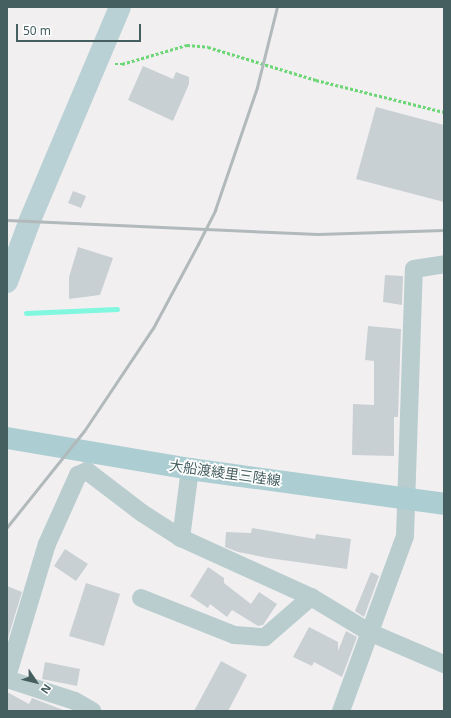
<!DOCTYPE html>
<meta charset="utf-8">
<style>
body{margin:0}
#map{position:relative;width:451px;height:718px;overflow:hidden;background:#f2eff1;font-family:"Noto Sans","Noto Sans JP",sans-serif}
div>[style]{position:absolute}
.stream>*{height:5px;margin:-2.5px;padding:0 2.5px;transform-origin:2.5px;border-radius:2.5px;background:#81f7df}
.building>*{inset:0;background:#c9d0d3}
.path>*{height:2.5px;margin-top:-1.25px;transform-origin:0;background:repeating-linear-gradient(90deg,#6dd777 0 3px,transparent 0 5px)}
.street>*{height:18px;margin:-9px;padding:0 9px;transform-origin:9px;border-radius:9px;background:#b9cdce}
.secondary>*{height:22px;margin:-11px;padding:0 11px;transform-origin:11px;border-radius:11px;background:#b9d1d4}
.primary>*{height:22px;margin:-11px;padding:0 11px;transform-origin:11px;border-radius:11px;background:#acced2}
.rail>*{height:3px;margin:-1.5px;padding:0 1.5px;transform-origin:1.5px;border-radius:1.5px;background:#b1b9bb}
span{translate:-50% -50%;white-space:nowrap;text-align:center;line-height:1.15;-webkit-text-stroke:3.5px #fff;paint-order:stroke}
.street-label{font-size:14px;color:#455e60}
.frame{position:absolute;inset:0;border:8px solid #455e60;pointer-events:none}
.north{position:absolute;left:16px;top:662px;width:40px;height:40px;-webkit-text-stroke:3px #fff;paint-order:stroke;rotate:125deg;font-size:11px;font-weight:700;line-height:16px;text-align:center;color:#455e60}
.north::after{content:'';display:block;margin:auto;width:14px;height:18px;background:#455e60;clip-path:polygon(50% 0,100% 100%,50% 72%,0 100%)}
.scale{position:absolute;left:16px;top:24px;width:125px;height:18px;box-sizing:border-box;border:2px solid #455e60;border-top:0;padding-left:5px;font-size:12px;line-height:14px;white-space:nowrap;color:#455e60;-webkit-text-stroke:3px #fff;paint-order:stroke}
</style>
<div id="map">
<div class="stream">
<i style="left:26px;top:313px;width:91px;rotate:-2.5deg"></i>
</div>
<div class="building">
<i style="clip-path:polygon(143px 66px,173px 79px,176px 72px,189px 77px,189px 84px,173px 121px,128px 100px)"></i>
<i style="clip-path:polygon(376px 107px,444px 125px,444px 202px,356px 179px)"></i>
<i style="clip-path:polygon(73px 191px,86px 196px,81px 208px,68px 203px)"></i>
<i style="clip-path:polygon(78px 247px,113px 258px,100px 295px,69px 299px,69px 277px)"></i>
<i style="clip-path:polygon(385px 275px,403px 276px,402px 305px,383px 302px)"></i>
<i style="clip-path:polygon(368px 326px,401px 329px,398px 417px,394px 417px,394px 456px,352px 455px,353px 404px,374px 405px,374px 361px,365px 360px)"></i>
<i style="clip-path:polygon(252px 528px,315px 539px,316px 534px,351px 539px,347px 569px,268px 558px,238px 552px,225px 547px,226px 532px,251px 533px)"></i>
<i style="clip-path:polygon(65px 549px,88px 564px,76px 581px,54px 566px)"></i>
<i style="clip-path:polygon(208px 567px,224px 578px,224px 583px,251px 604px,259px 592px,277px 604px,263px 625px,258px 626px,232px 610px,227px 617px,210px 604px,208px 608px,190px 596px)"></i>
<i style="clip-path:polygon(371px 572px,379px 576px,364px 617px,355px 611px)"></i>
<i style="clip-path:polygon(86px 583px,120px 594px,104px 646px,69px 636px)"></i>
<i style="clip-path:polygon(7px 586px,22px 592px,8px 638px,7px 638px)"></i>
<i style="clip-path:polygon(309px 627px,338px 642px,338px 651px,346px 631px,357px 637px,342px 677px,314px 662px,312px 666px,293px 657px)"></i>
<i style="clip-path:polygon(221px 661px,247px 675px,228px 711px,194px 711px)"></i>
<i style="clip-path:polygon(45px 662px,80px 669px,77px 686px,42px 679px)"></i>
<i style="clip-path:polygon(7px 692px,29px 704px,32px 698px,66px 711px,7px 711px)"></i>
</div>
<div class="path">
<i style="left:115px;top:64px;width:7px"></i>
<i style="left:122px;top:64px;width:68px;rotate:-16.3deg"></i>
<i style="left:187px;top:45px;width:21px;rotate:5deg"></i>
<i style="left:208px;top:47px;width:113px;rotate:17deg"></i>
<i style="left:316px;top:80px;width:132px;rotate:14deg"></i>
</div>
<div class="street">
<i style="left:190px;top:469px;width:70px;rotate:97.4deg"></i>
<i style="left:181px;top:538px;width:143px;rotate:24.4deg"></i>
<i style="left:311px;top:597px;width:68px;rotate:31.1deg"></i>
<i style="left:369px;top:632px;width:82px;rotate:23.1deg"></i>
<i style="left:141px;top:598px;width:100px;rotate:21.7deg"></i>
<i style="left:234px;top:635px;width:31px;rotate:4deg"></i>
<i style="left:265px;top:637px;width:61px;rotate:-41deg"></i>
<i style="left:7px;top:677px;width:139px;rotate:-73.3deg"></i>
<i style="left:47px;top:544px;width:76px;rotate:-65.8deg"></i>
<i style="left:78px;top:475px;width:10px;rotate:-24deg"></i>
<i style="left:87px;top:471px;width:69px;rotate:37.4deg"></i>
<i style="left:142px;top:513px;width:46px;rotate:32.7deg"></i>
<i style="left:7px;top:679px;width:71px;rotate:17.9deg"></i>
<i style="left:75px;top:701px;width:20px;rotate:30deg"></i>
<i style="left:341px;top:711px;width:186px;rotate:-69.9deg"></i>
<i style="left:405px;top:536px;width:267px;rotate:-88.1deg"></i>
<i style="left:414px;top:269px;width:30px;rotate:-9deg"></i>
</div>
<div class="secondary">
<i style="left:7px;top:282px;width:66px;rotate:-69.6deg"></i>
<i style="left:30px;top:220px;width:231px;rotate:-67.1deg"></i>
</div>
<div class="primary">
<i style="left:7px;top:438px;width:186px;rotate:9.6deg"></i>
<i style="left:190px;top:469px;width:256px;rotate:7.8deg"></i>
</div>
<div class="rail">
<i style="left:7px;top:220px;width:311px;rotate:2.6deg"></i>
<i style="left:318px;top:234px;width:126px;rotate:-1.8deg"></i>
<i style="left:7px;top:527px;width:123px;rotate:-51.3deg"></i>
<i style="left:84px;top:431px;width:124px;rotate:-56.2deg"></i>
<i style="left:153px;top:328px;width:95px;rotate:-61.8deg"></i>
<i style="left:198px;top:244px;width:38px;rotate:-63deg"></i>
<i style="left:215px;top:210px;width:130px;rotate:-71.1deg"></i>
<i style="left:257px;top:87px;width:82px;rotate:-76deg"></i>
</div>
<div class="street-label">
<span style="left:225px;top:473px;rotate:8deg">大船渡綾里三陸線</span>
</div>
<div class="frame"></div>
<div class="north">N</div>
<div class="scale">50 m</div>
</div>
